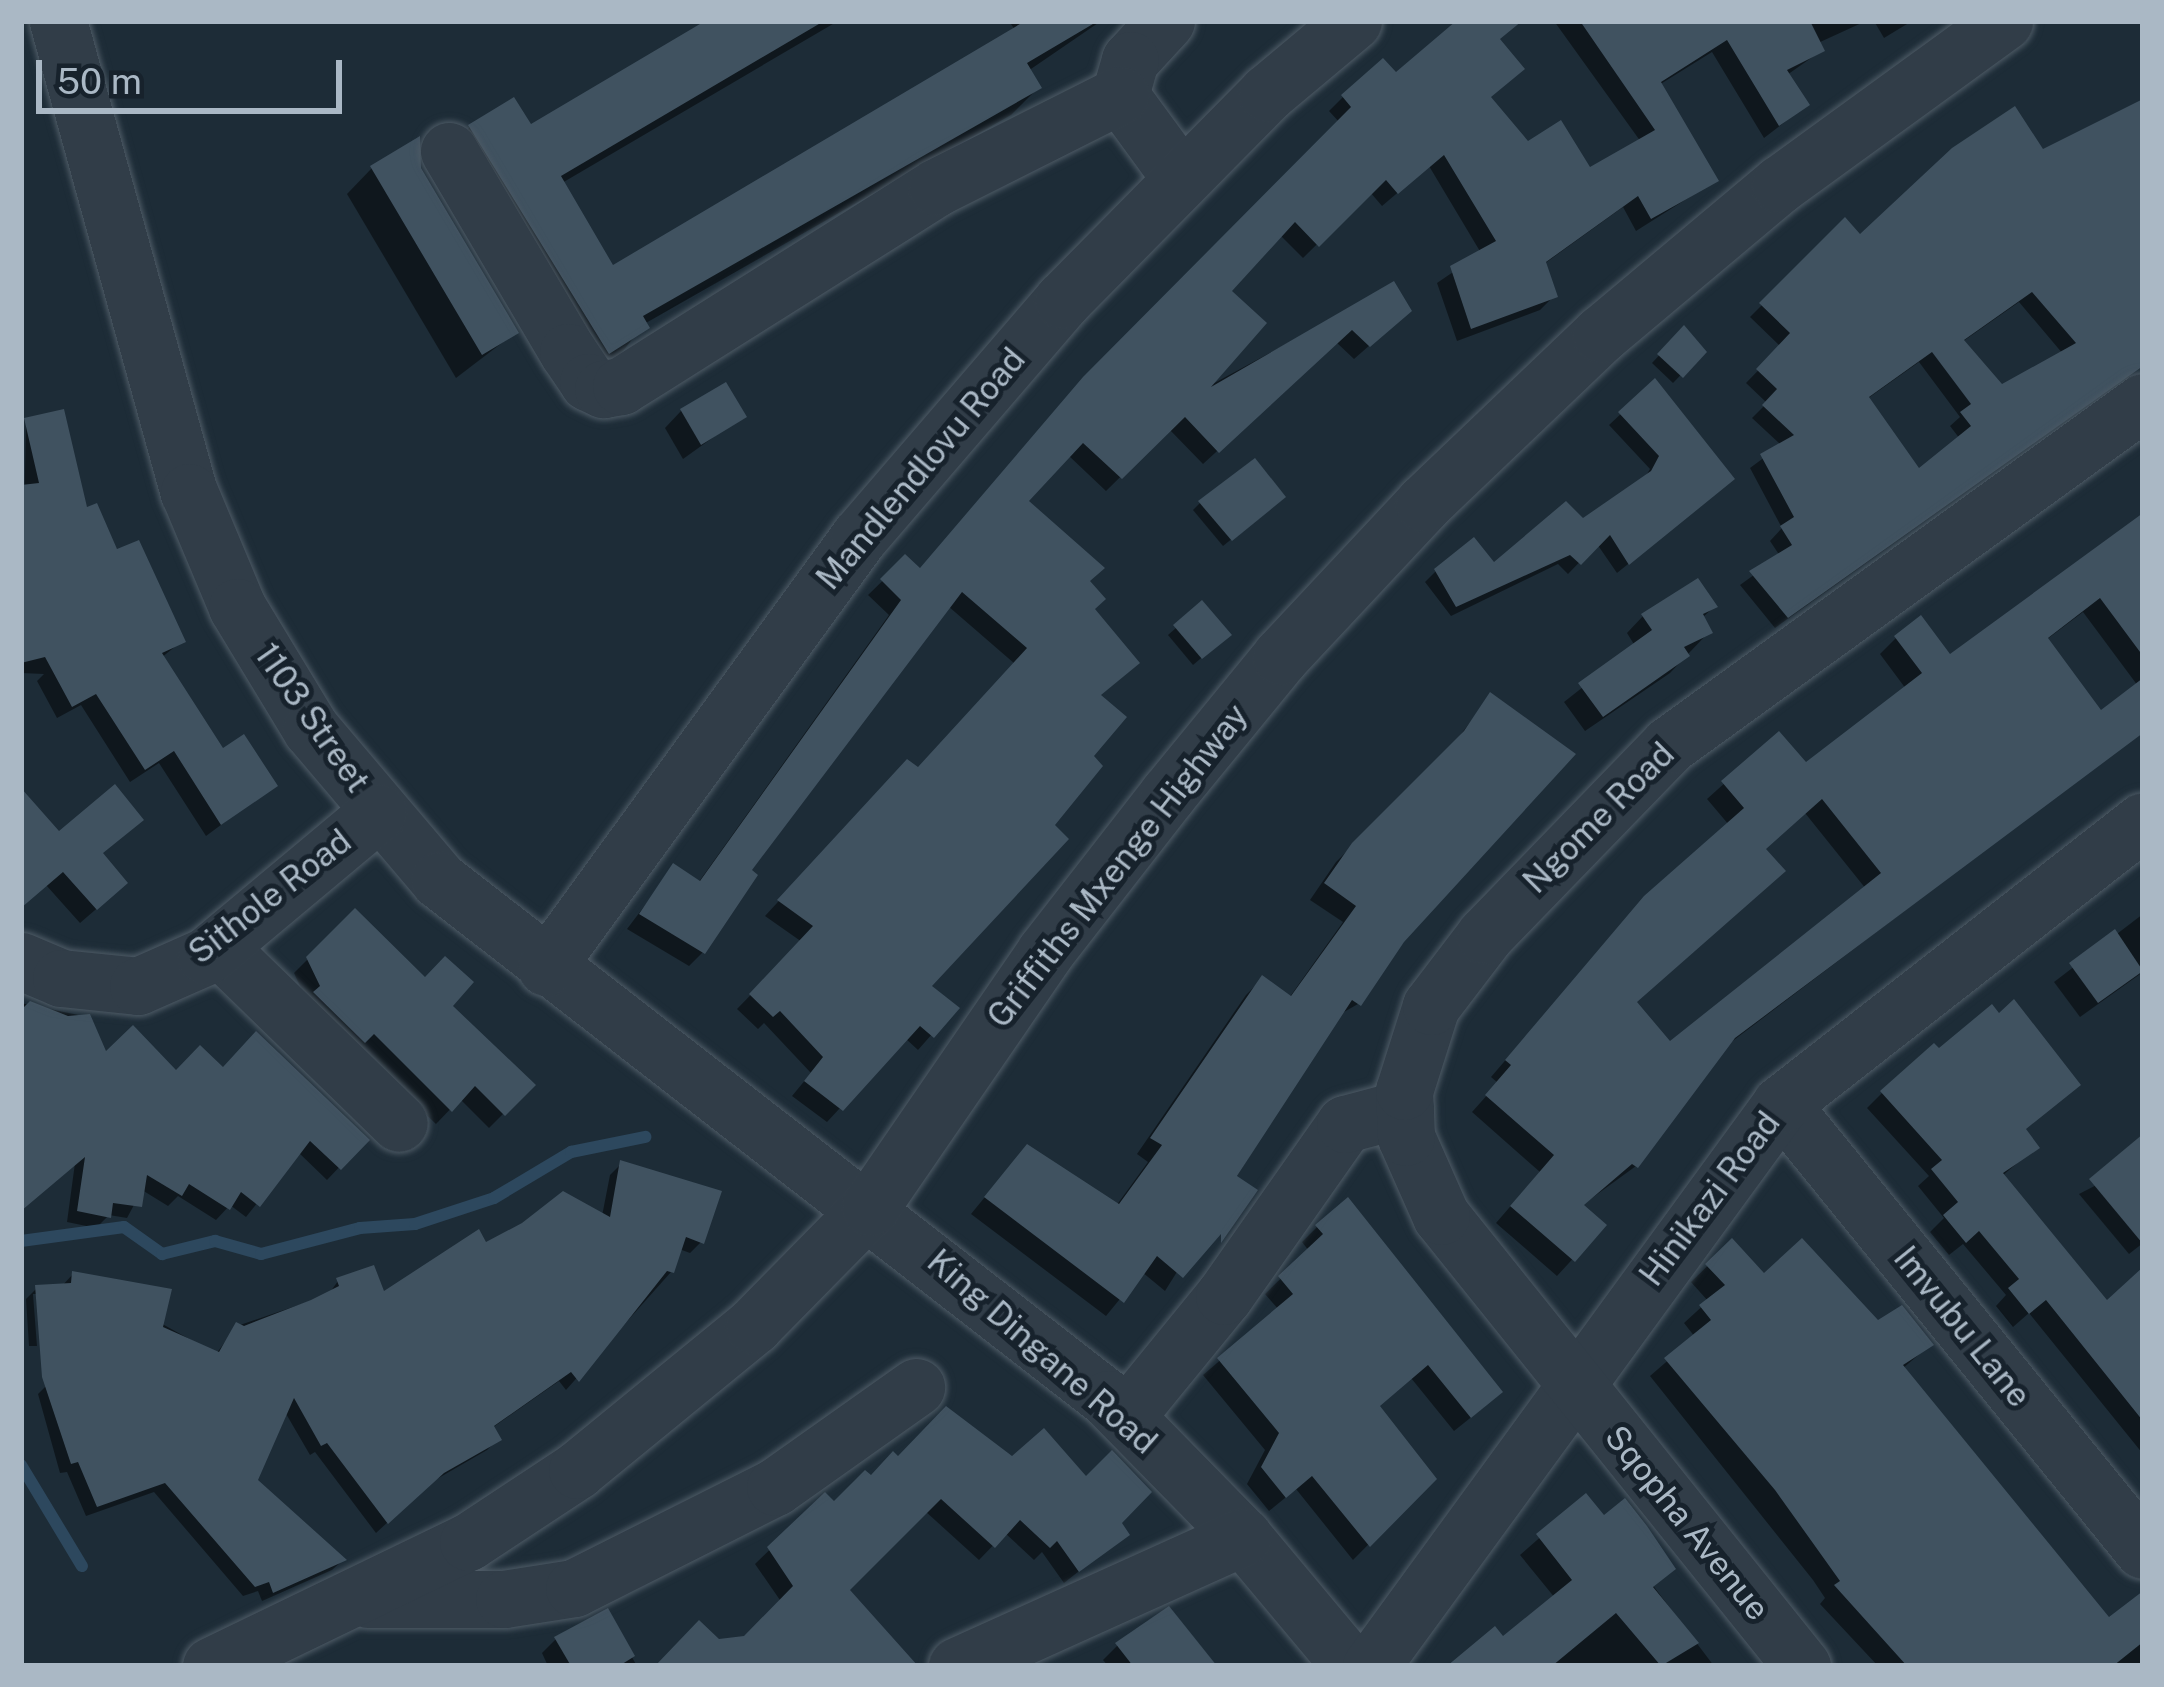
<!DOCTYPE html>
<style>
body{margin:0}
#map{position:relative;width:2164px;height:1687px;overflow:hidden;background:#1d2c37;font-family:"Public Sans",sans-serif}
div>[style]{position:absolute}
.shadow>*{inset:0;background:#0007}
.stream>*{height:12px;margin:-6px;padding:0 6px;transform-origin:6px;border-radius:6px;background:#2d485e}
.building>*{inset:0;background:#405260}
.roads{filter:drop-shadow(0 0 3px #4e5b66) drop-shadow(0 0 3px #4e5b66)}
.minor>*{height:57px;margin:-28.5px;padding:0 28.5px;transform-origin:28.5px;border-radius:28.5px;background:#313d48}
span{translate:-50% -50%;white-space:nowrap;text-align:center;line-height:1.15;-webkit-text-stroke:10px #17222c;paint-order:stroke}
.street-label{font-size:33px;color:#aab8c5}
.frame{position:absolute;inset:0;border:24px solid #aab8c5;pointer-events:none}
.scale{position:absolute;left:36px;top:60px;width:306px;height:54px;box-sizing:border-box;border:6px solid #aab8c5;border-top:0;padding-left:15px;font-size:36px;line-height:42px;white-space:nowrap;color:#aab8c5;-webkit-text-stroke:9px #17222c;paint-order:stroke}
</style>
<div id="map">
<div class="shadow">
<i style="clip-path:polygon(711px 21px,838px 21px,562px 183px,612px 269px,1015px 30px,1009px 21px,1101px 21px,1028px 71px,1038px 88px,1011px 115px,644px 324px,620px 355px,581px 379px,443px 154px,470px 127px,530px 128px)"></i>
<i style="clip-path:polygon(1459px 21px,1520px 21px,1497px 40px,1488px 98px,1527px 145px,1589px 171px,1641px 142px,1554px 21px,1866px 21px,1818px 43px,1821px 51px,1787px 75px,1807px 105px,1764px 138px,1712px 52px,1659px 85px,1715px 181px,1636px 231px,1623px 207px,1544px 264px,1554px 296px,1540px 310px,1457px 341px,1437px 283px,1481px 253px,1429px 166px,1382px 206px,1370px 192px,1303px 258px,1279px 234px,1228px 291px,1196px 393px,1393px 286px,1394px 324px,1354px 359px,1336px 342px,1203px 464px,1169px 429px,1106px 491px,1068px 455px,1025px 502px,1087px 582px,1098px 696px,1090px 757px,928px 987px,955px 1008px,918px 1050px,905px 1038px,827px 1122px,792px 1096px,811px 1073px,764px 1023px,758px 1029px,737px 1009px,802px 942px,765px 916px,893px 777px,917px 771px,1015px 664px,948px 606px,748px 870px,703px 952px,689px 966px,627px 929px,674px 867px,698px 883px,889px 615px,868px 595px,905px 559px,919px 571px,1340px 123px,1329px 111px,1343px 97px,1395px 76px)"></i>
<i style="clip-path:polygon(1874px 21px,1912px 21px,1884px 38px)"></i>
<i style="clip-path:polygon(evenodd,2143px 103px,2143px 314px,2118px 383px,1775px 628px,1740px 585px,1780px 556px,1770px 541px,1782px 528px,1750px 468px,1781px 445px,1752px 418px,1767px 403px,1746px 383px,1781px 347px,1750px 317px,1845px 222px,1860px 239px,2143px 103px,2019px 302px,2063px 354px,2001px 388px,1962px 342px,2019px 302px,2143px 103px,1919px 362px,1960px 417px,1950px 426px,1960px 439px,1918px 472px,1867px 399px,1919px 362px)"></i>
<i style="clip-path:polygon(372px 168px,418px 169px,515px 333px,456px 378px,347px 194px)"></i>
<i style="clip-path:polygon(1684px 329px,1703px 352px,1673px 383px,1652px 363px)"></i>
<i style="clip-path:polygon(1655px 382px,1720px 490px,1617px 573px,1597px 544px,1568px 574px,1558px 564px,1451px 616px,1425px 582px,1436px 571px,1494px 566px,1583px 522px,1644px 479px,1650px 469px,1609px 425px)"></i>
<i style="clip-path:polygon(681px 411px,743px 416px,683px 459px,665px 428px)"></i>
<i style="clip-path:polygon(26px 421px,182px 641px,161px 658px,222px 752px,275px 785px,206px 836px,159px 763px,130px 782px,81px 705px,57px 718px,37px 681px,44px 674px,21px 673px)"></i>
<i style="clip-path:polygon(1200px 503px,1275px 504px,1223px 546px,1193px 510px)"></i>
<i style="clip-path:polygon(evenodd,2143px 514px,2143px 730px,1726px 1046px,1636px 1166px,1581px 1206px,1603px 1226px,1557px 1276px,1496px 1223px,1540px 1172px,1472px 1112px,1498px 1083px,1491px 1077px,1629px 916px,1729px 825px,1707px 799px,1778px 735px,1805px 766px,1906px 689px,1880px 654px,1896px 638px,1950px 658px,2143px 514px,2083px 612px,2138px 686px,2100px 714px,2046px 640px,2083px 612px,2143px 514px,1805px 813px,1866px 889px,1669px 1045px,1634px 1003px,1763px 850px,1805px 813px)"></i>
<i style="clip-path:polygon(1202px 605px,1220px 642px,1193px 665px,1168px 635px)"></i>
<i style="clip-path:polygon(1714px 607px,1702px 618px,1709px 632px,1670px 673px,1585px 731px,1564px 702px,1635px 646px,1627px 633px,1643px 616px)"></i>
<i style="clip-path:polygon(1490px 696px,1402px 940px,1358px 1004px,1337px 1016px,1165px 1291px,1142px 1272px,1106px 1316px,971px 1214px,1012px 1164px,1116px 1206px,1148px 1162px,1137px 1154px,1246px 995px,1262px 979px,1289px 998px,1343px 922px,1310px 900px,1336px 862px,1449px 750px)"></i>
<i style="clip-path:polygon(21px 793px,58px 835px,100px 854px,109px 898px,80px 923px,46px 885px,21px 907px)"></i>
<i style="clip-path:polygon(355px 912px,532px 1085px,489px 1128px,460px 1099px,436px 1124px,307px 1002px,294px 973px)"></i>
<i style="clip-path:polygon(2143px 914px,2143px 972px,2080px 1017px,2054px 982px)"></i>
<i style="clip-path:polygon(21px 1003px,88px 1017px,105px 1056px,176px 1074px,223px 1071px,365px 1140px,327px 1180px,298px 1152px,246px 1217px,230px 1205px,216px 1220px,178px 1196px,168px 1206px,142px 1190px,127px 1218px,109px 1215px,96px 1228px,67px 1222px,75px 1163px,21px 1209px)"></i>
<i style="clip-path:polygon(1882px 1093px,2024px 1130px,2036px 1147px,2002px 1176px,2107px 1304px,2143px 1278px,2143px 1454px,2029px 1313px,2013px 1327px,1996px 1306px,2006px 1295px,1963px 1244px,1949px 1255px,1930px 1232px,1944px 1218px,1918px 1186px,1929px 1176px,1867px 1108px)"></i>
<i style="clip-path:polygon(2143px 1161px,2143px 1243px,2129px 1254px,2079px 1194px)"></i>
<i style="clip-path:polygon(621px 1164px,701px 1242px,690px 1253px,679px 1249px,671px 1272px,566px 1390px,559px 1381px,492px 1428px,498px 1439px,487px 1450px,430px 1483px,376px 1533px,315px 1452px,310px 1455px,285px 1412px,255px 1480px,343px 1560px,332px 1570px,262px 1601px,258px 1591px,243px 1596px,154px 1492px,86px 1516px,67px 1472px,60px 1473px,38px 1394px,49px 1383px,39px 1294px,33px 1294px,37px 1346px,29px 1346px,26px 1299px,37px 1288px,61px 1287px,73px 1274px,216px 1354px,237px 1326px,328px 1295px,338px 1281px,382px 1296px,485px 1246px,602px 1216px,610px 1175px)"></i>
<i style="clip-path:polygon(1317px 1227px,1484px 1407px,1454px 1431px,1411px 1378px,1377px 1407px,1433px 1479px,1353px 1560px,1296px 1489px,1269px 1511px,1247px 1484px,1265px 1450px,1203px 1375px,1279px 1310px,1265px 1294px,1309px 1251px,1302px 1242px)"></i>
<i style="clip-path:polygon(1731px 1243px,1764px 1278px,1930px 1345px,1902px 1369px,2108px 1621px,2143px 1609px,2143px 1666px,1878px 1666px,1820px 1604px,1825px 1598px,1813px 1580px,1650px 1376px,1695px 1337px,1684px 1323px,1708px 1301px,1691px 1282px)"></i>
<i style="clip-path:polygon(897px 1460px,1012px 1460px,1126px 1534px,1064px 1583px,1042px 1552px,1034px 1560px,1005px 1533px,979px 1560px,925px 1511px,846px 1590px,891px 1666px,659px 1666px,745px 1639px,782px 1603px,755px 1564px,825px 1496px,834px 1505px)"></i>
<i style="clip-path:polygon(1586px 1497px,1714px 1666px,1454px 1666px,1503px 1641px,1555px 1598px,1520px 1555px)"></i>
<i style="clip-path:polygon(1169px 1610px,1216px 1666px,1108px 1666px,1103px 1660px,1117px 1646px)"></i>
<i style="clip-path:polygon(606px 1612px,637px 1666px,548px 1666px,542px 1653px,556px 1639px)"></i>
</div>
<div class="stream">
<i style="left:21px;top:1241px;width:104px;rotate:-7.7deg"></i>
<i style="left:124px;top:1227px;width:47px;rotate:35.4deg"></i>
<i style="left:162px;top:1254px;width:55px;rotate:-13.8deg"></i>
<i style="left:215px;top:1241px;width:48px;rotate:15.8deg"></i>
<i style="left:261px;top:1254px;width:102px;rotate:-14.7deg"></i>
<i style="left:360px;top:1228px;width:55px;rotate:-4.2deg"></i>
<i style="left:415px;top:1224px;width:83px;rotate:-18.2deg"></i>
<i style="left:494px;top:1198px;width:90px;rotate:-30.9deg"></i>
<i style="left:571px;top:1152px;width:76px;rotate:-11.5deg"></i>
<i style="left:21px;top:1465px;width:118px;rotate:58.9deg"></i>
</div>
<div class="building">
<i style="clip-path:polygon(705px 21px,824px 21px,561px 176px,613px 265px,1025px 21px,1098px 21px,1027px 63px,1042px 88px,643px 316px,650px 328px,609px 354px,468px 125px,514px 97px,531px 124px)"></i>
<i style="clip-path:polygon(1456px 21px,1522px 21px,1500px 39px,1525px 69px,1491px 97px,1528px 141px,1561px 120px,1590px 167px,1655px 130px,1580px 21px,1810px 21px,1825px 51px,1787px 70px,1810px 105px,1779px 126px,1727px 40px,1661px 82px,1719px 181px,1651px 219px,1638px 196px,1546px 262px,1558px 297px,1471px 329px,1450px 266px,1496px 241px,1444px 155px,1398px 194px,1386px 180px,1319px 247px,1295px 222px,1232px 291px,1267px 323px,1211px 387px,1394px 281px,1412px 311px,1370px 347px,1352px 330px,1219px 453px,1185px 417px,1122px 479px,1083px 443px,1029px 501px,1105px 568px,1090px 581px,1106px 599px,1095px 609px,1140px 663px,1101px 695px,1127px 717px,1094px 756px,1103px 766px,1055px 825px,1069px 839px,932px 986px,960px 1008px,934px 1038px,920px 1026px,843px 1111px,804px 1081px,823px 1057px,780px 1011px,773px 1017px,749px 994px,813px 926px,777px 900px,907px 759px,918px 767px,1027px 648px,962px 592px,752px 870px,758px 875px,705px 954px,639px 914px,673px 863px,700px 881px,901px 600px,880px 579px,905px 554px,920px 568px,1083px 377px,1351px 107px,1341px 95px,1383px 58px,1396px 72px)"></i>
<i style="clip-path:polygon(evenodd,2143px 99px,2143px 366px,1788px 618px,1749px 571px,1792px 545px,1780px 526px,1794px 517px,1760px 454px,1794px 435px,1762px 405px,1777px 389px,1756px 369px,1790px 333px,1759px 303px,1845px 217px,1860px 234px,1952px 148px,2015px 106px,2043px 149px,2143px 99px,2032px 292px,2076px 343px,2002px 384px,1964px 340px,2032px 292px,2143px 99px,1932px 352px,1971px 404px,1960px 412px,1971px 426px,1919px 468px,1869px 397px,1932px 352px)"></i>
<i style="clip-path:polygon(420px 136px,421px 168px,519px 333px,482px 355px,370px 166px)"></i>
<i style="clip-path:polygon(1684px 325px,1707px 352px,1683px 378px,1657px 354px)"></i>
<i style="clip-path:polygon(1655px 378px,1735px 479px,1629px 565px,1610px 535px,1581px 565px,1570px 555px,1456px 607px,1434px 569px,1474px 537px,1494px 562px,1566px 501px,1583px 518px,1651px 471px,1659px 456px,1618px 412px)"></i>
<i style="clip-path:polygon(726px 382px,747px 417px,701px 445px,680px 409px)"></i>
<i style="clip-path:polygon(64px 409px,87px 507px,97px 503px,117px 549px,139px 540px,186px 642px,162px 653px,223px 748px,244px 734px,278px 786px,221px 825px,174px 751px,145px 770px,96px 694px,72px 707px,45px 657px,21px 663px,21px 485px,39px 483px,24px 418px)"></i>
<i style="clip-path:polygon(1255px 458px,1286px 497px,1232px 541px,1198px 501px)"></i>
<i style="clip-path:polygon(evenodd,2143px 513px,2143px 656px,2100px 598px,2048px 638px,2101px 710px,2143px 678px,2143px 733px,1735px 1038px,1638px 1168px,1632px 1164px,1584px 1205px,1607px 1225px,1575px 1262px,1510px 1206px,1554px 1155px,1485px 1095px,1511px 1065px,1505px 1060px,1644px 896px,1744px 808px,1721px 781px,1779px 731px,1806px 762px,1922px 673px,1894px 636px,1921px 615px,1950px 654px,2143px 513px,1822px 799px,1881px 873px,1670px 1041px,1637px 1002px,1786px 871px,1766px 849px,1822px 799px)"></i>
<i style="clip-path:polygon(1698px 578px,1718px 607px,1703px 614px,1713px 633px,1684px 647px,1690px 656px,1603px 717px,1578px 683px,1652px 630px,1641px 614px)"></i>
<i style="clip-path:polygon(1202px 600px,1232px 635px,1202px 659px,1173px 625px)"></i>
<i style="clip-path:polygon(1490px 692px,1576px 754px,1404px 942px,1361px 1006px,1352px 1000px,1237px 1176px,1258px 1190px,1221px 1243px,1221px 1234px,1183px 1278px,1157px 1256px,1124px 1303px,984px 1197px,1027px 1144px,1119px 1204px,1162px 1145px,1150px 1138px,1262px 975px,1291px 996px,1356px 906px,1324px 883px,1352px 843px,1464px 731px)"></i>
<i style="clip-path:polygon(115px 784px,144px 820px,103px 853px,128px 883px,97px 910px,63px 872px,21px 908px,21px 788px,59px 831px)"></i>
<i style="clip-path:polygon(355px 908px,425px 977px,445px 956px,474px 982px,453px 1006px,536px 1085px,505px 1116px,475px 1086px,452px 1112px,374px 1034px,365px 1043px,313px 992px,320px 986px,306px 957px)"></i>
<i style="clip-path:polygon(2115px 929px,2143px 971px,2098px 1003px,2069px 963px)"></i>
<i style="clip-path:polygon(2014px 999px,2081px 1085px,2026px 1129px,2040px 1148px,2003px 1173px,2107px 1300px,2143px 1267px,2143px 1421px,2046px 1300px,2029px 1314px,2008px 1288px,2019px 1279px,1979px 1231px,1966px 1243px,1943px 1215px,1958px 1202px,1931px 1169px,1942px 1160px,1880px 1091px,1934px 1043px,1939px 1048px,1992px 1004px,1999px 1013px)"></i>
<i style="clip-path:polygon(30px 1001px,68px 1016px,90px 1014px,106px 1051px,133px 1025px,176px 1070px,200px 1045px,223px 1067px,256px 1031px,370px 1140px,341px 1170px,310px 1141px,260px 1207px,241px 1192px,230px 1210px,189px 1184px,182px 1196px,147px 1175px,142px 1207px,113px 1203px,111px 1218px,77px 1211px,85px 1157px,21px 1211px,21px 1010px)"></i>
<i style="clip-path:polygon(2143px 1134px,2143px 1244px,2089px 1179px)"></i>
<i style="clip-path:polygon(620px 1160px,722px 1191px,704px 1244px,686px 1237px,674px 1273px,667px 1271px,579px 1382px,571px 1372px,494px 1426px,502px 1440px,444px 1473px,388px 1524px,327px 1443px,321px 1446px,294px 1398px,258px 1480px,347px 1560px,273px 1593px,269px 1582px,255px 1587px,165px 1483px,97px 1507px,78px 1462px,71px 1464px,42px 1377px,35px 1285px,71px 1283px,72px 1271px,172px 1289px,163px 1327px,219px 1352px,236px 1322px,244px 1326px,311px 1300px,339px 1286px,336px 1278px,374px 1265px,384px 1291px,479px 1229px,486px 1242px,522px 1223px,563px 1191px,610px 1217px)"></i>
<i style="clip-path:polygon(1348px 1197px,1503px 1392px,1471px 1418px,1428px 1365px,1380px 1406px,1437px 1479px,1370px 1547px,1312px 1476px,1286px 1498px,1261px 1467px,1279px 1433px,1217px 1358px,1293px 1294px,1278px 1276px,1323px 1234px,1315px 1225px)"></i>
<i style="clip-path:polygon(1732px 1238px,1764px 1273px,1802px 1238px,1878px 1320px,1902px 1305px,1934px 1345px,1903px 1365px,2109px 1617px,2143px 1591px,2143px 1642px,2113px 1666px,1907px 1666px,1834px 1585px,1840px 1581px,1775px 1490px,1664px 1358px,1711px 1320px,1699px 1305px,1725px 1285px,1705px 1264px)"></i>
<i style="clip-path:polygon(946px 1406px,1012px 1456px,1044px 1428px,1086px 1476px,1112px 1450px,1152px 1492px,1122px 1523px,1130px 1535px,1079px 1572px,1057px 1541px,1050px 1548px,1020px 1520px,995px 1548px,941px 1499px,850px 1590px,918px 1666px,655px 1666px,699px 1620px,719px 1639px,744px 1636px,793px 1586px,767px 1547px,825px 1492px,834px 1501px,865px 1470px,871px 1475px,893px 1451px,898px 1456px)"></i>
<i style="clip-path:polygon(1586px 1493px,1604px 1515px,1625px 1498px,1647px 1526px,1676px 1569px,1653px 1587px,1699px 1643px,1661px 1666px,1616px 1613px,1552px 1666px,1447px 1666px,1495px 1626px,1503px 1636px,1572px 1580px,1536px 1534px)"></i>
<i style="clip-path:polygon(1169px 1606px,1217px 1666px,1133px 1666px,1115px 1643px)"></i>
<i style="clip-path:polygon(608px 1608px,635px 1656px,619px 1666px,571px 1666px,554px 1637px)"></i>
</div>
<div class="roads">
<div class="minor">
<i style="left:58px;top:21px;width:489px;rotate:74.5deg"></i>
<i style="left:189px;top:492px;width:125px;rotate:67.3deg"></i>
<i style="left:237px;top:607px;width:143px;rotate:58.8deg"></i>
<i style="left:311px;top:729px;width:198px;rotate:49.7deg"></i>
<i style="left:439px;top:880px;width:847px;rotate:37.8deg"></i>
<i style="left:1108px;top:1399px;width:193px;rotate:45.6deg"></i>
<i style="left:1243px;top:1537px;width:168px;rotate:50.1deg"></i>
<i style="left:1166px;top:21px;width:53px;rotate:132.7deg"></i>
<i style="left:1130px;top:60px;width:36px;rotate:106deg"></i>
<i style="left:1120px;top:95px;width:102px;rotate:53.8deg"></i>
<i style="left:449px;top:151px;width:234px;rotate:59.4deg"></i>
<i style="left:568px;top:352px;width:36px;rotate:56deg"></i>
<i style="left:588px;top:382px;width:17px;rotate:25deg"></i>
<i style="left:603px;top:389px;width:18px;rotate:-9deg"></i>
<i style="left:621px;top:386px;width:373px;rotate:-32.2deg"></i>
<i style="left:937px;top:187px;width:205px;rotate:-26.7deg"></i>
<i style="left:218px;top:947px;width:252px;rotate:44.2deg"></i>
<i style="left:21px;top:961px;width:43px;rotate:23deg"></i>
<i style="left:61px;top:978px;width:77px;rotate:5.9deg"></i>
<i style="left:138px;top:986px;width:74px;rotate:-23.8deg"></i>
<i style="left:206px;top:956px;width:224px;rotate:-39.9deg"></i>
<i style="left:546px;top:967px;width:532px;rotate:-53.95deg"></i>
<i style="left:859px;top:537px;width:313px;rotate:-49.3deg"></i>
<i style="left:1063px;top:300px;width:291px;rotate:-45.4deg"></i>
<i style="left:1267px;top:93px;width:112px;rotate:-39.9deg"></i>
<i style="left:1781px;top:1104px;width:574px;rotate:50.94deg"></i>
<i style="left:1126px;top:1416px;width:155px;rotate:-50.8deg"></i>
<i style="left:1224px;top:1296px;width:210px;rotate:-54.9deg"></i>
<i style="left:1345px;top:1124px;width:62px;rotate:-14.9deg"></i>
<i style="left:368px;top:1599px;width:136px"></i>
<i style="left:504px;top:1599px;width:71px;rotate:-8.9deg"></i>
<i style="left:574px;top:1588px;width:225px;rotate:-26.7deg"></i>
<i style="left:775px;top:1487px;width:173px;rotate:-35.3deg"></i>
<i style="left:211px;top:1666px;width:285px;rotate:-25.8deg"></i>
<i style="left:468px;top:1542px;width:131px;rotate:-33.4deg"></i>
<i style="left:577px;top:1470px;width:229px;rotate:-39.3deg"></i>
<i style="left:754px;top:1325px;width:165px;rotate:-45.5deg"></i>
<i style="left:870px;top:1207px;width:309px;rotate:-55.5deg"></i>
<i style="left:1045px;top:952px;width:200px;rotate:-52.1deg"></i>
<i style="left:1168px;top:794px;width:178px;rotate:-50.7deg"></i>
<i style="left:1281px;top:656px;width:209px;rotate:-46.9deg"></i>
<i style="left:1424px;top:503px;width:245px;rotate:-43.7deg"></i>
<i style="left:1601px;top:334px;width:234px;rotate:-40deg"></i>
<i style="left:1780px;top:184px;width:277px;rotate:-36deg"></i>
<i style="left:957px;top:1666px;width:314px;rotate:-24.3deg"></i>
<i style="left:1371px;top:1666px;width:696px;rotate:-53.89deg"></i>
<i style="left:1781px;top:1104px;width:459px;rotate:-38deg"></i>
<i style="left:1802px;top:1666px;width:577px;rotate:-128.74deg"></i>
<i style="left:1441px;top:1216px;width:86px;rotate:-113.9deg"></i>
<i style="left:1406px;top:1137px;width:46px;rotate:-92.5deg"></i>
<i style="left:1404px;top:1091px;width:89px;rotate:-72.4deg"></i>
<i style="left:1431px;top:1006px;width:89px;rotate:-52.7deg"></i>
<i style="left:1485px;top:935px;width:264px;rotate:-45.9deg"></i>
<i style="left:1669px;top:745px;width:585px;rotate:-35.89deg"></i>
</div>
</div>
<div class="street-label">
<span style="left:921px;top:469px;rotate:-50deg">Mandlendlovu Road</span>
<span style="left:312px;top:718px;rotate:55deg">1103 Street</span>
<span style="left:1599px;top:818px;rotate:-45deg">Ngome Road</span>
<span style="left:1118px;top:866px;rotate:-52deg">Griffiths Mxenge Highway</span>
<span style="left:270px;top:897px;rotate:-38deg">Sithole Road</span>
<span style="left:1710px;top:1199px;rotate:-53deg">Hinikazi Road</span>
<span style="left:1962px;top:1327px;rotate:51deg">Imvubu Lane</span>
<span style="left:1042px;top:1352px;rotate:41deg">King Dingane Road</span>
<span style="left:1687px;top:1523px;rotate:51deg">Sqopha Avenue</span>
</div>
<div class="frame"></div>
<div class="scale">50 m</div>
</div>
